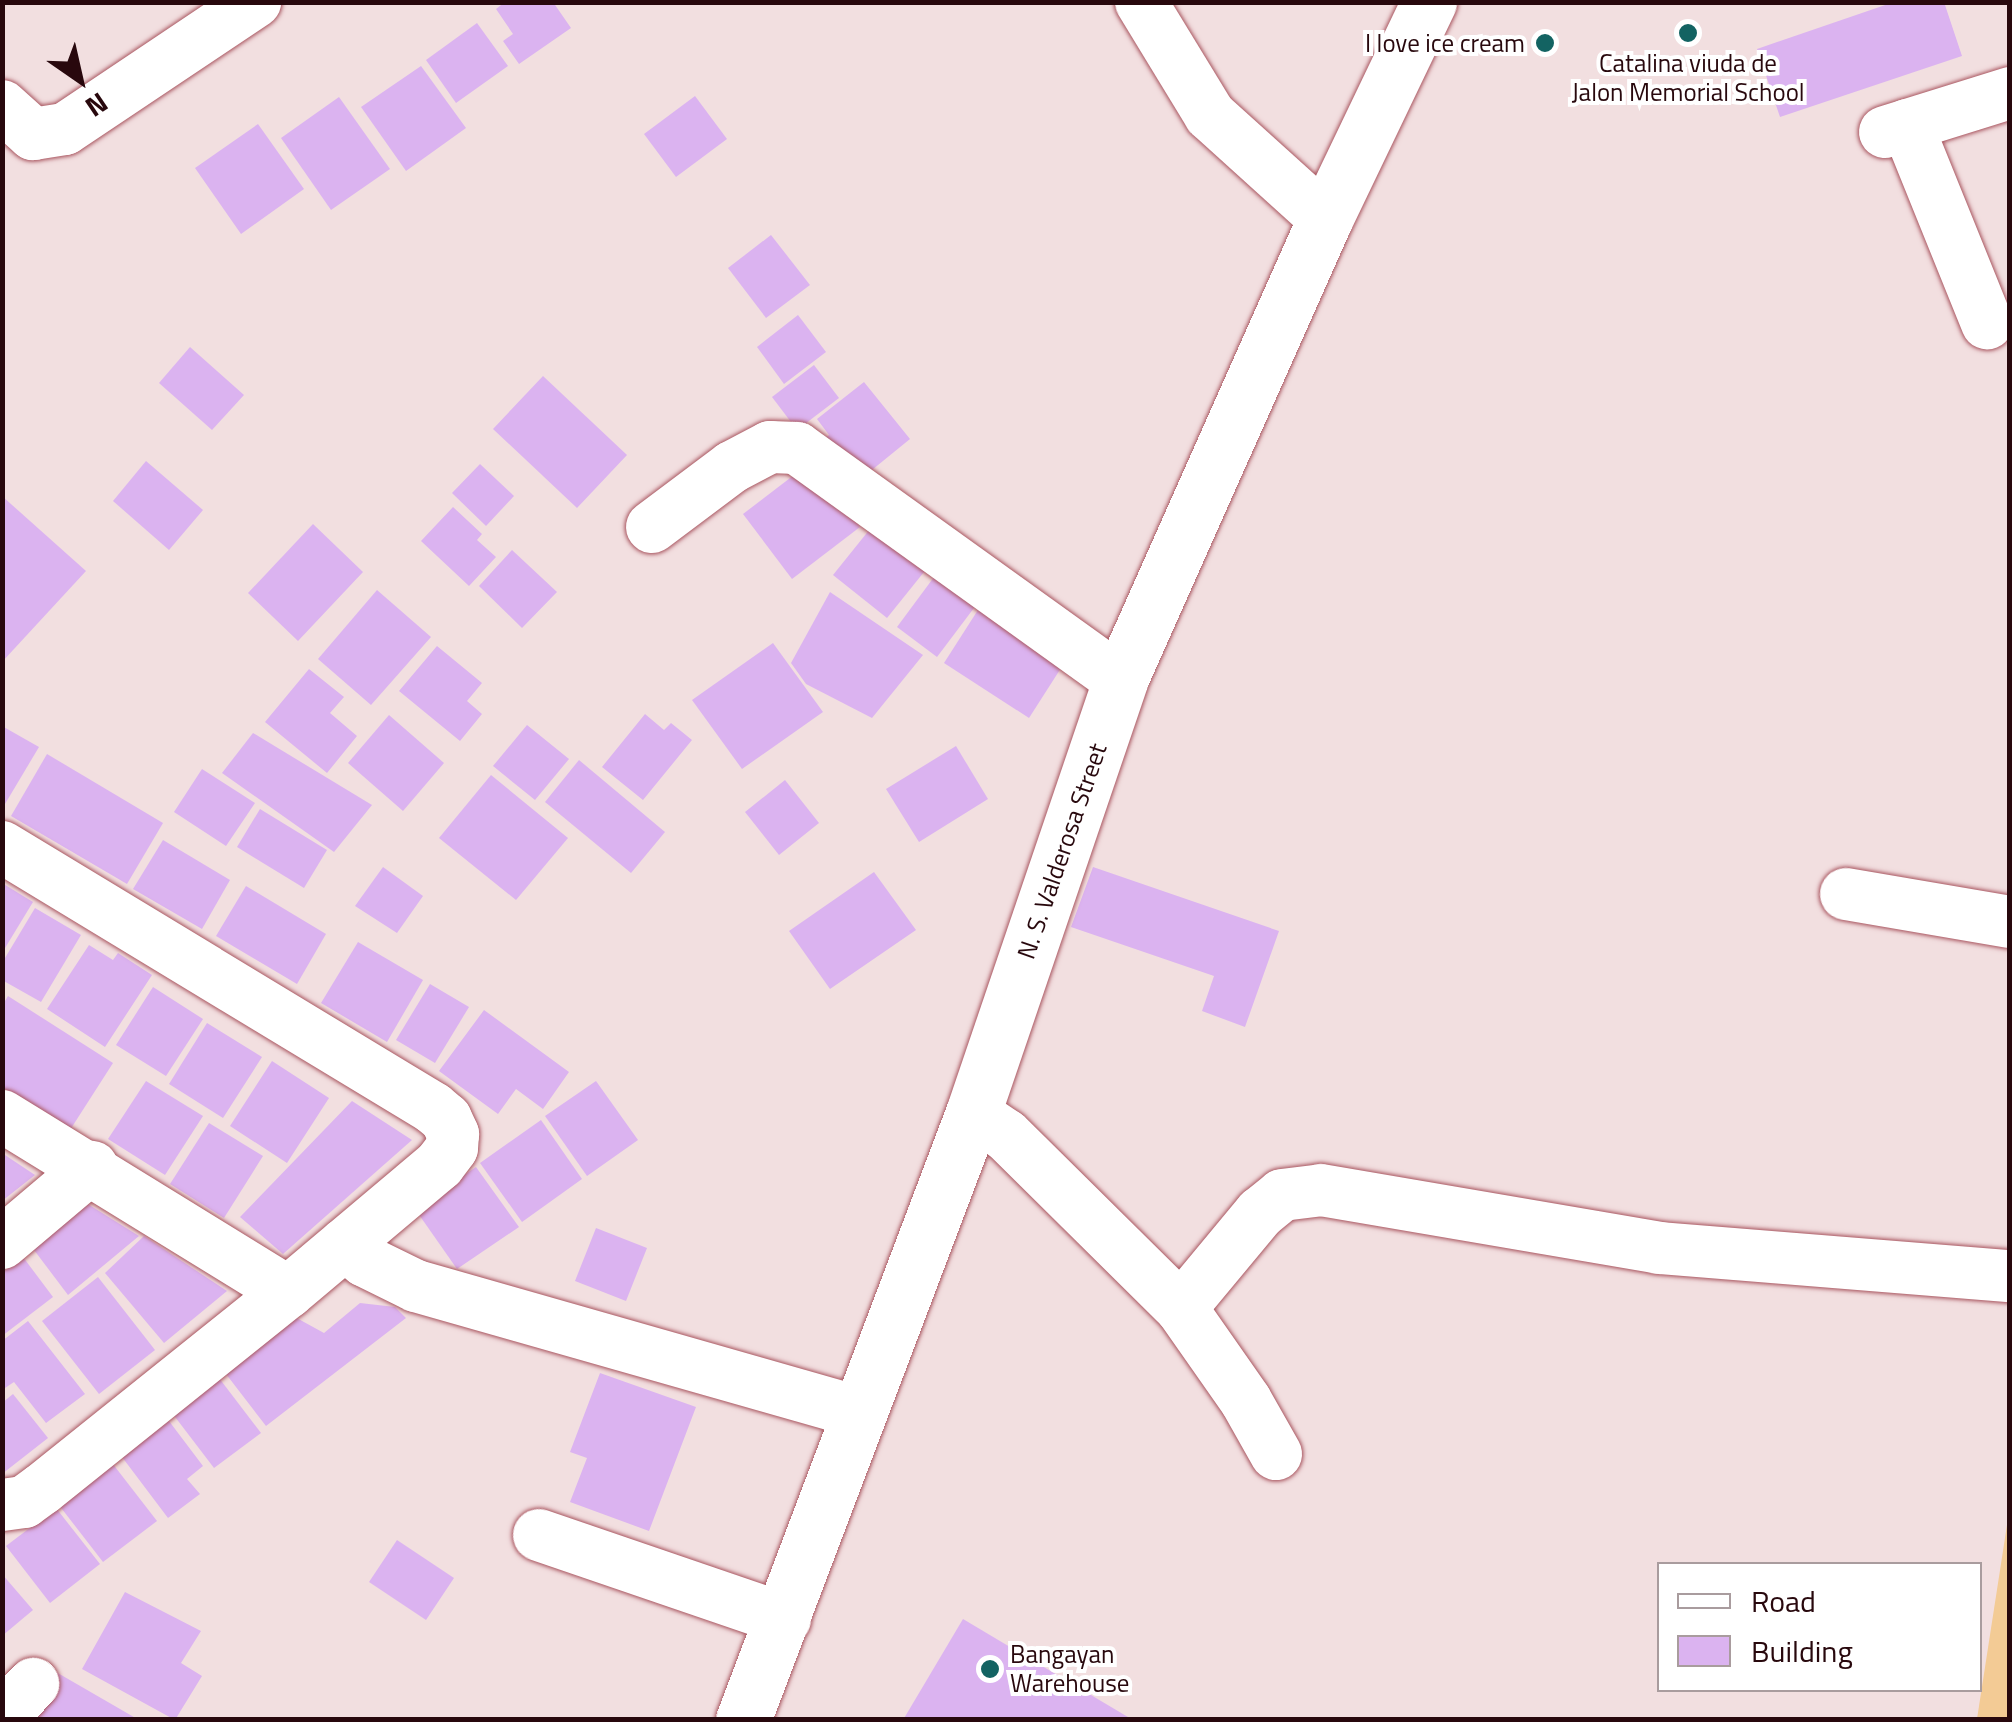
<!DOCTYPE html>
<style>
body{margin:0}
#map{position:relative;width:2012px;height:1722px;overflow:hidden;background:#f2dfe0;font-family:"Titillium Web",sans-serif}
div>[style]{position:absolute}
.green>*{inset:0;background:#f3cb95}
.building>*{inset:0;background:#dbb3f0}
.roads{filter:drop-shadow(0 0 2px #a95660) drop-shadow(0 0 2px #a95660)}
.minor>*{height:52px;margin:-26px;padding:0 26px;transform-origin:26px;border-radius:26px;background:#fff}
.major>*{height:55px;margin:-27.5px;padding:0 27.5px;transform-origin:27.5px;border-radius:27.5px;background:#fff}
.dots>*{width:28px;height:28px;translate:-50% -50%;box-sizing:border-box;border:5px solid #fff;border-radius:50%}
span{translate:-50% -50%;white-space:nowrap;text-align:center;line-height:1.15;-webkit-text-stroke:8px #fff;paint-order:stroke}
.poi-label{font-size:25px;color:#28080d}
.right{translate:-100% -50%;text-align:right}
.left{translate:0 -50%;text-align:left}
.street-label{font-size:25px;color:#28080d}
.frame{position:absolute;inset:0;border:5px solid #28080d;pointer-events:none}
.legend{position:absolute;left:1657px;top:1562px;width:325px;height:130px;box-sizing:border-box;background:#fff;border:2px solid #a99c9e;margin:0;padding:12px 18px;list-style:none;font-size:30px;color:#28080d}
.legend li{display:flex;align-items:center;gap:20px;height:50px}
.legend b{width:50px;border:2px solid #a99c9e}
.north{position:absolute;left:30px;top:30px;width:100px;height:100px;-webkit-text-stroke:8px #fff;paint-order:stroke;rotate:146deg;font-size:28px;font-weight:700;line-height:40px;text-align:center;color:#28080d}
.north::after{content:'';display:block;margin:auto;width:35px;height:45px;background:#28080d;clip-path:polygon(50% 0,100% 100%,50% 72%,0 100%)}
</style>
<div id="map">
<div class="green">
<i style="clip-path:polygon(2009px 1512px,2009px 1719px,1977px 1719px)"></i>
</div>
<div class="building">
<i style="clip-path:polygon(505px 2px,553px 2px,571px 28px,519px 64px,503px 41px,513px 34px,496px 9px)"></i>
<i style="clip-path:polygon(1894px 2px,1944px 2px,1962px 56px,1780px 117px,1757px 49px)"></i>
<i style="clip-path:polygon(477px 23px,508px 66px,456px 103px,426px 60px)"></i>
<i style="clip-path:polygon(421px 66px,466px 128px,406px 171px,361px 107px)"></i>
<i style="clip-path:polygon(695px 96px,727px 139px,676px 177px,644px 134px)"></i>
<i style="clip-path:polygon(339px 97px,390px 169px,331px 210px,281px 138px)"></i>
<i style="clip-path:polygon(258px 124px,304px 189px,241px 234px,195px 168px)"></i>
<i style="clip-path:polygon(771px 235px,810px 285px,766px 318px,728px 268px)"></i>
<i style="clip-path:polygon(798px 315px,826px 352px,784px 384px,757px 347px)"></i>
<i style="clip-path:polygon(190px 347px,244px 395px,212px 430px,159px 383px)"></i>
<i style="clip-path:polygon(814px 365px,839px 398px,797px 430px,772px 397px)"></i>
<i style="clip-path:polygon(543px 376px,627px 455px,577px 508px,493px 429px)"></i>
<i style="clip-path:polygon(864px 382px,910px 439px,851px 487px,817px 444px,829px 435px,817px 419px)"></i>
<i style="clip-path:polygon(146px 461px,203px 510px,169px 550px,113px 501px)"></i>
<i style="clip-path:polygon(811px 462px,860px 527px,792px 579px,743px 514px)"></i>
<i style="clip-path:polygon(480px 464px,514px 496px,486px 526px,452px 493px)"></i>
<i style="clip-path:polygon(2px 496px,86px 571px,2px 662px)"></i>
<i style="clip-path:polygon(453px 507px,482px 534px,477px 540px,496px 557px,469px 586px,421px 541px)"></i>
<i style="clip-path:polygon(313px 524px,363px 572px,298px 641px,248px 593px)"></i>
<i style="clip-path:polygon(874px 524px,928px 567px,887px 618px,833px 575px)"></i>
<i style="clip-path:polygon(512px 550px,557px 592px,522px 628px,479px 586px)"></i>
<i style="clip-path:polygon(937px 573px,977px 604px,937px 657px,897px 627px)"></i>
<i style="clip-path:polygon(377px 590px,431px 637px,371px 705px,318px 659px)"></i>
<i style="clip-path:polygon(830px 592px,923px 655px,872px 718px,806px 684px,791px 663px)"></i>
<i style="clip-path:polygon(985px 599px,1070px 654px,1029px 718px,944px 663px)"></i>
<i style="clip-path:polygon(773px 643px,823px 712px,742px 769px,692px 700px)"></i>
<i style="clip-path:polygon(437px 646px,482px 683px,467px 701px,482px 714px,460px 741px,399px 691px)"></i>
<i style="clip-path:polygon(309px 669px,344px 697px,330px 713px,357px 736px,327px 773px,265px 722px)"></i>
<i style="clip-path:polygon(645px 714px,664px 730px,671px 723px,692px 740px,643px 800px,602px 767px)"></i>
<i style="clip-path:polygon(389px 715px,444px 763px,403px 811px,348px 763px)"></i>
<i style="clip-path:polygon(527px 725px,569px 759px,535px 800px,493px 766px)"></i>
<i style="clip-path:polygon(2px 726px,39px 747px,2px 809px)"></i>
<i style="clip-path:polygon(253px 733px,372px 805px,334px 852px,222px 773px)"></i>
<i style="clip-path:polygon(956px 746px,988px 799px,919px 842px,886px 789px)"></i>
<i style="clip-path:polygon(47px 754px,163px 823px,127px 884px,11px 816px)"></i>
<i style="clip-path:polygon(579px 760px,665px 832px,631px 873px,545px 802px)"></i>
<i style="clip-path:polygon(202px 769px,255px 803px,226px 846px,174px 812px)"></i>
<i style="clip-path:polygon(491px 775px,568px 838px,516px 900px,439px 838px)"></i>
<i style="clip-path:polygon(785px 780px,819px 823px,779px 855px,745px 812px)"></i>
<i style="clip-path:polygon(260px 809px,327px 850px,304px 888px,237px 847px)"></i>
<i style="clip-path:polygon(163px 840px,230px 880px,202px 929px,133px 889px)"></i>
<i style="clip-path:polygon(383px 867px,423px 896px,397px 933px,355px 906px)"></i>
<i style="clip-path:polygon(1093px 867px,1279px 931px,1245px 1027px,1202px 1011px,1214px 976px,1071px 927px)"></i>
<i style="clip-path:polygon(874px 872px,916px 930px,830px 989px,789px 931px)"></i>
<i style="clip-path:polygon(2px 883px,33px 902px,2px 953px)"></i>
<i style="clip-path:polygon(246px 886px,326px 934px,297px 984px,216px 936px)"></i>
<i style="clip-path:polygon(35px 908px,81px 935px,41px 1002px,2px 980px,2px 963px)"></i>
<i style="clip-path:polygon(358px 942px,423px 980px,387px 1042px,321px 1003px)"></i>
<i style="clip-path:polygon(89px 945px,113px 960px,118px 953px,152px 975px,105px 1047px,47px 1009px)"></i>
<i style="clip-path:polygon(430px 984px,469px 1007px,435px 1063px,396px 1040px)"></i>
<i style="clip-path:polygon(153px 987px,203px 1019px,166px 1076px,116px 1045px)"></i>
<i style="clip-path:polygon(8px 996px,113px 1063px,70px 1130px,2px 1087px,2px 1006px)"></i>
<i style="clip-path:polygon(484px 1010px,569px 1072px,543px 1109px,516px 1089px,498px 1114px,439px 1071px)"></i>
<i style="clip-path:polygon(207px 1023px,262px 1057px,223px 1118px,169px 1084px)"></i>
<i style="clip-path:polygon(272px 1061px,329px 1098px,287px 1163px,230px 1126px)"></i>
<i style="clip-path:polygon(146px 1081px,203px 1116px,165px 1175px,108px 1139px)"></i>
<i style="clip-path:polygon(596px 1081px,638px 1140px,587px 1176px,545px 1116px)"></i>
<i style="clip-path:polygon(352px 1101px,412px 1140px,283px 1254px,240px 1217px)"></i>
<i style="clip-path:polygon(541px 1120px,582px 1179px,522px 1222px,480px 1163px)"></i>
<i style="clip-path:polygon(209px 1123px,263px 1156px,224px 1218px,170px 1184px)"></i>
<i style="clip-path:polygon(2px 1153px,35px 1175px,2px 1201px)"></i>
<i style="clip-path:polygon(476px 1167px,519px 1227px,457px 1269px,415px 1209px)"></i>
<i style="clip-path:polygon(83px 1201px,139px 1236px,68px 1295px,31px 1246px)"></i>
<i style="clip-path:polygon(596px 1228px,647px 1248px,626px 1301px,575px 1281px)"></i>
<i style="clip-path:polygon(144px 1236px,227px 1291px,164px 1343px,105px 1273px)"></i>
<i style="clip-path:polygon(23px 1257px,53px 1297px,2px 1336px,2px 1273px)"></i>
<i style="clip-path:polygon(98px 1277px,155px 1350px,99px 1394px,42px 1321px)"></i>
<i style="clip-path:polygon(360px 1303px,395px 1307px,406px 1318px,266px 1426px,216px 1361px,282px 1310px,324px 1333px)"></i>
<i style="clip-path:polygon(28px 1321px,85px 1394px,46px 1423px,14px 1382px,2px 1390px,2px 1341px)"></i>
<i style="clip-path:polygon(600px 1373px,696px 1407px,649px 1531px,570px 1502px,587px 1458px,570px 1452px)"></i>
<i style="clip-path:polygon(216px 1374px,261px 1433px,214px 1468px,169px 1409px)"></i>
<i style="clip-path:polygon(13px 1394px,48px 1438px,2px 1474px,2px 1403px)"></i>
<i style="clip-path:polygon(169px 1421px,203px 1466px,187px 1479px,200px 1494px,168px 1518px,122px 1457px)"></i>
<i style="clip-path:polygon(109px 1459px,157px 1521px,103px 1562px,55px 1500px)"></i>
<i style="clip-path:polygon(56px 1508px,100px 1564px,50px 1603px,6px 1546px)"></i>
<i style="clip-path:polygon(397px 1540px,454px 1578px,426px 1620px,369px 1582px)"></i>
<i style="clip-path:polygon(2px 1574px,33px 1610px,2px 1636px)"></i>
<i style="clip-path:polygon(125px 1592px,201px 1631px,181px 1663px,202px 1676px,175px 1720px,82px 1669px)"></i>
<i style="clip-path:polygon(963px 1619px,1133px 1720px,903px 1720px)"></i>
<i style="clip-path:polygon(56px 1672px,139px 1720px,28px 1720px)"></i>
</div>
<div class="roads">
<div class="minor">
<i style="left:1141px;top:2px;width:132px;rotate:58.6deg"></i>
<i style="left:1210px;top:115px;width:155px;rotate:42.1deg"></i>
<i style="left:2px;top:106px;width:42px;rotate:42.1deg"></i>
<i style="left:33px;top:134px;width:32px;rotate:-9deg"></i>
<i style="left:65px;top:129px;width:229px;rotate:-33.8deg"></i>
<i style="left:1907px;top:125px;width:214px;rotate:68deg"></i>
<i style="left:1885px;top:132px;width:131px;rotate:-17.3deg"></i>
<i style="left:652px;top:527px;width:100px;rotate:-36.9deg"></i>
<i style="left:732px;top:467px;width:43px;rotate:-27.8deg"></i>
<i style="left:770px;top:447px;width:27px;rotate:2deg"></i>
<i style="left:797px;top:448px;width:398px;rotate:35.7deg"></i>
<i style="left:2px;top:847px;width:504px;rotate:31.2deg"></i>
<i style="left:433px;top:1108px;width:17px;rotate:40deg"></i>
<i style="left:446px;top:1119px;width:17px;rotate:65deg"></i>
<i style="left:453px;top:1134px;width:14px;rotate:94deg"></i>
<i style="left:452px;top:1148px;width:21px;rotate:127deg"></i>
<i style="left:439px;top:1165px;width:197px;rotate:139.9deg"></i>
<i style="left:288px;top:1292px;width:315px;rotate:141.3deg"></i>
<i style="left:42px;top:1489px;width:22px;rotate:144deg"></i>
<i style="left:24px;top:1502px;width:22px;rotate:172deg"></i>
<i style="left:1846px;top:894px;width:166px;rotate:9.7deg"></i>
<i style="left:973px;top:1113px;width:40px;rotate:34deg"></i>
<i style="left:1006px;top:1135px;width:246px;rotate:44.7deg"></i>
<i style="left:1181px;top:1308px;width:113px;rotate:55deg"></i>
<i style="left:1246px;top:1401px;width:61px;rotate:60.5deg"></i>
<i style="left:2px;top:1116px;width:336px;rotate:31.6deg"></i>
<i style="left:2px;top:1243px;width:118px;rotate:-40.2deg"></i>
<i style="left:345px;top:1244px;width:26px;rotate:40deg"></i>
<i style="left:365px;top:1261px;width:57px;rotate:26.1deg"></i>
<i style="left:416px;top:1286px;width:460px;rotate:15.9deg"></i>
<i style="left:1181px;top:1308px;width:124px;rotate:-50.3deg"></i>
<i style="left:1260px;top:1213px;width:28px;rotate:-39deg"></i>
<i style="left:1282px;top:1195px;width:39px;rotate:-7deg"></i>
<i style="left:1321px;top:1190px;width:343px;rotate:9.7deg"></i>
<i style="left:1659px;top:1248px;width:352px;rotate:4.6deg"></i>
<i style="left:539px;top:1535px;width:260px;rotate:18.9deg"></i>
<i style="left:2px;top:1716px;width:45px;rotate:-45.9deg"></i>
</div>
<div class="major">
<i style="left:743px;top:1720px;width:649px;rotate:-69.25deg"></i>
<i style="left:973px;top:1113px;width:457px;rotate:-71.2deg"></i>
<i style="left:1120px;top:680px;width:505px;rotate:-66.03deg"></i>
<i style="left:1325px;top:219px;width:241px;rotate:-64.4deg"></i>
</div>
</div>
<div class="dots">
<i style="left:1688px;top:33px;background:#136362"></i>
<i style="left:1545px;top:43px;background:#136362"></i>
<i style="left:990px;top:1669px;background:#136362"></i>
</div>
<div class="poi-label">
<span class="right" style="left:1525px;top:43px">I love ice cream</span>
<span style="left:1688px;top:78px">Catalina viuda de<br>Jalon Memorial School</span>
<span class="left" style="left:1010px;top:1669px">Bangayan<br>Warehouse</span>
</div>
<div class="street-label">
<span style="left:1062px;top:851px;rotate:-71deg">N. S. Valderosa Street</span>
</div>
<div class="frame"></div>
<ul class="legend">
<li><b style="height:12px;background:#fff"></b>Road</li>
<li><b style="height:28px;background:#dbb3f0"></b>Building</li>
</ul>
<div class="north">N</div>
</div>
